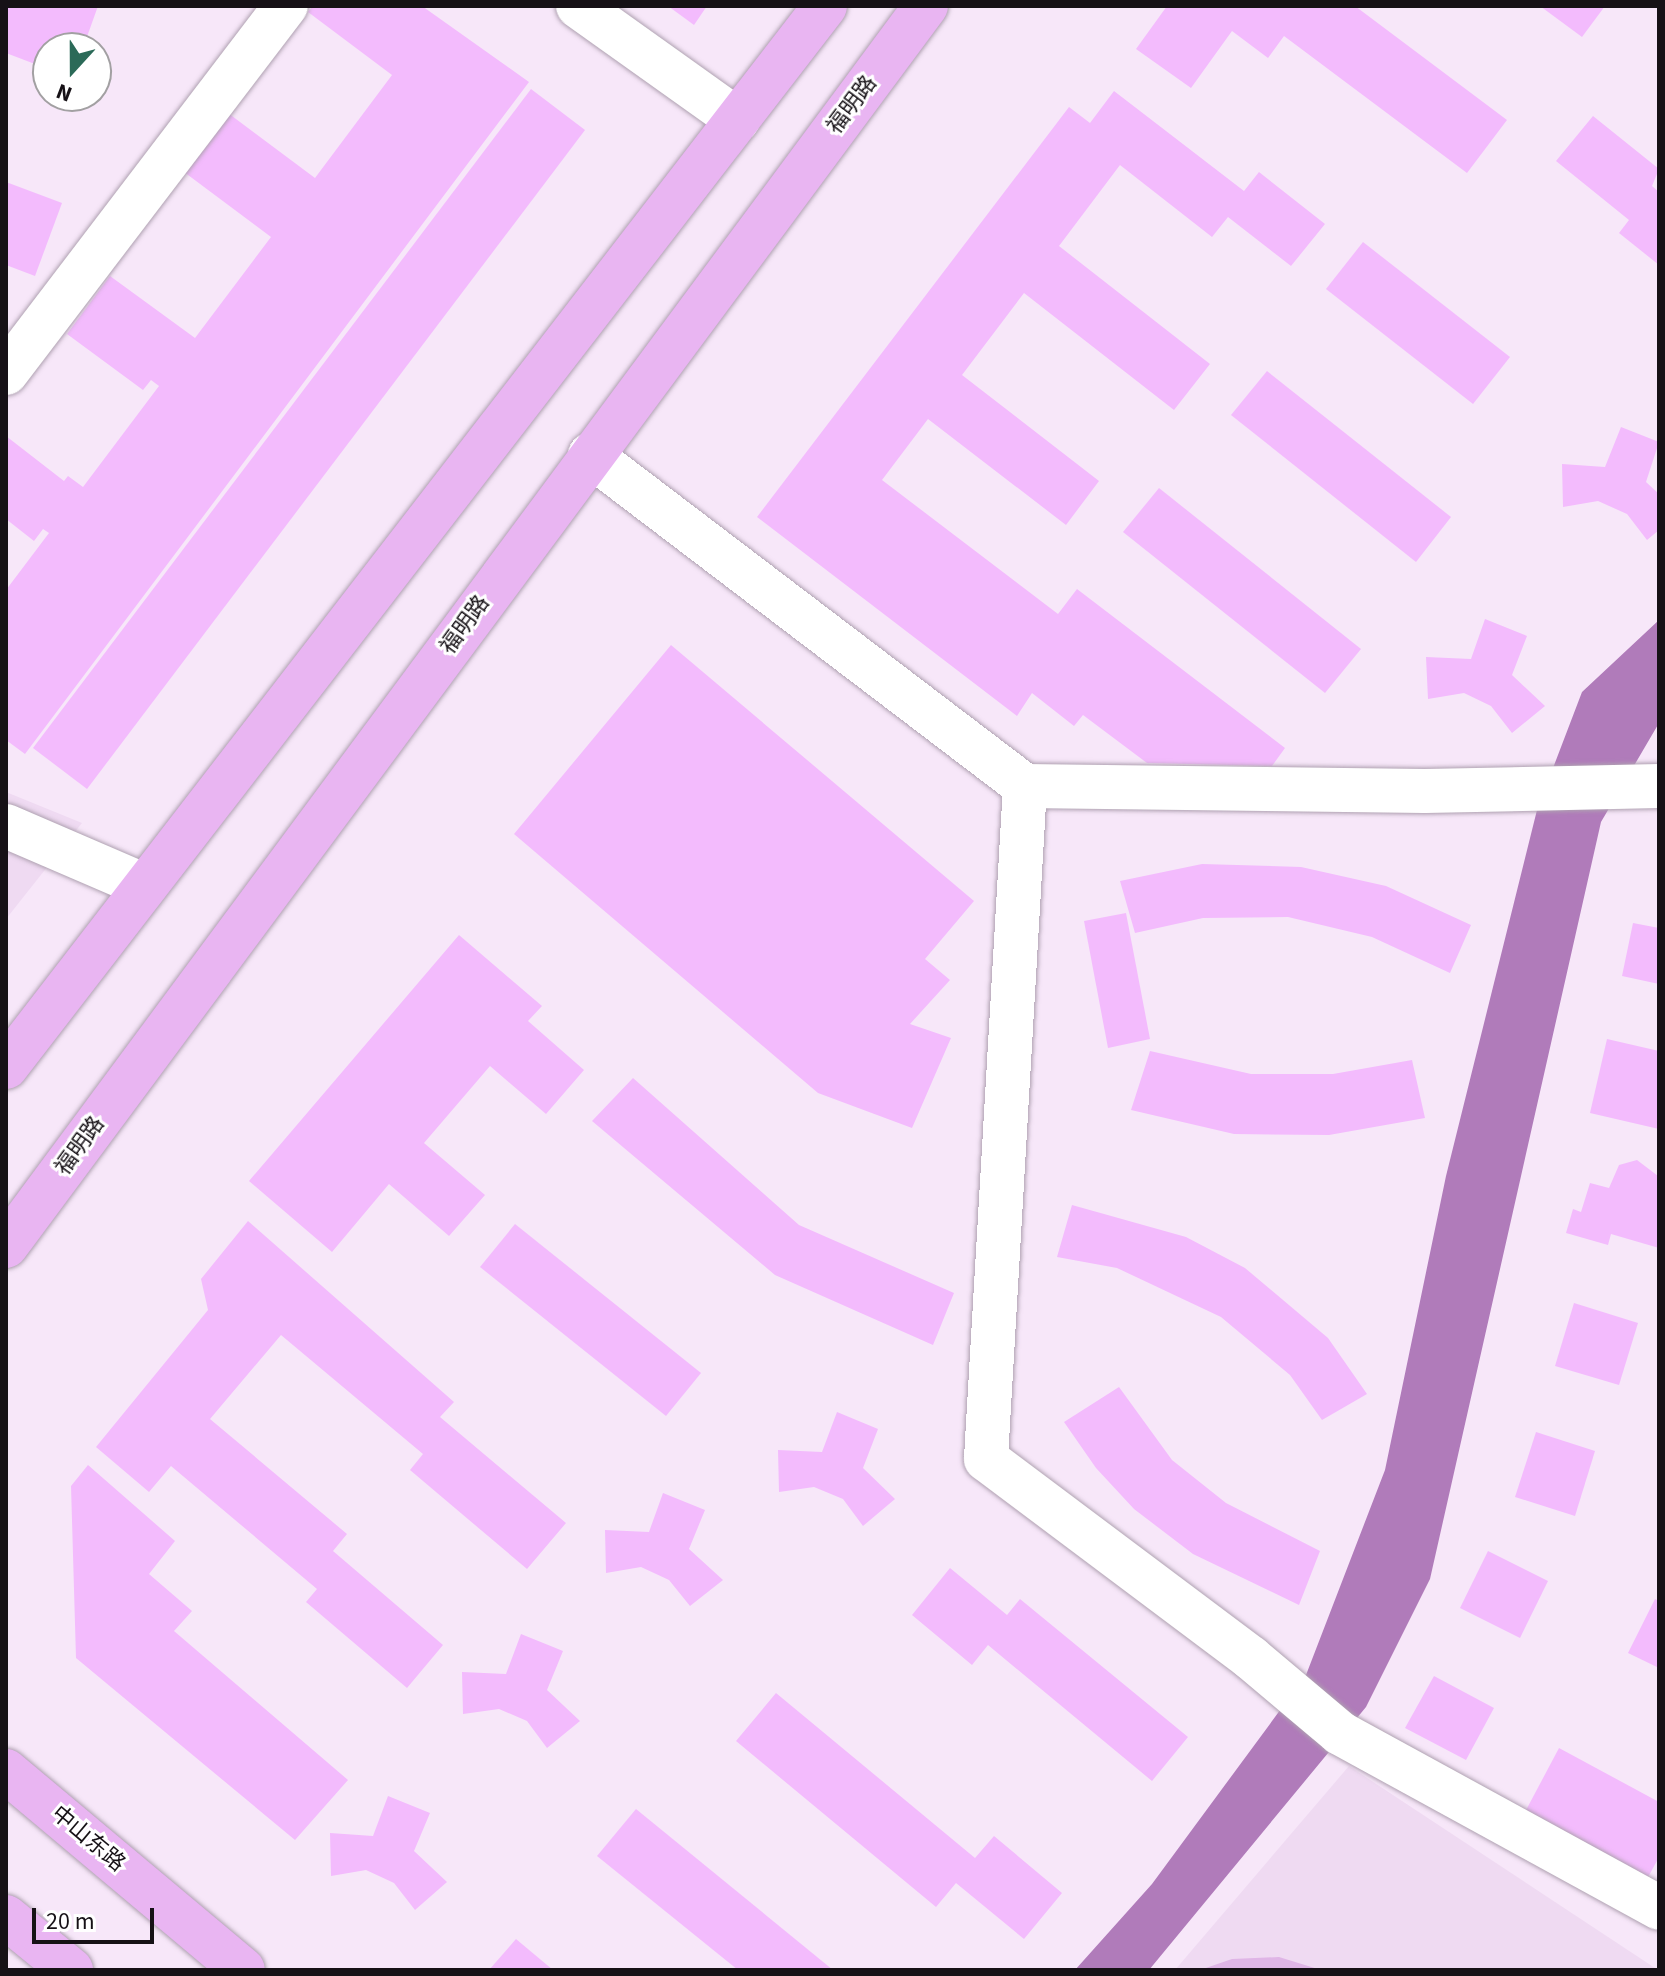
<!DOCTYPE html>
<meta charset="utf-8">
<style>
body{margin:0}
#map{position:relative;width:1665px;height:1976px;overflow:hidden;background:#f7e7f9;font-family:"Source Sans 3","Noto Sans SC",sans-serif}
div>[style]{position:absolute}
.built>*{inset:0;background:#efdaf2}
.green>*{inset:0;background:#dfb5e6}
.water>*{inset:0;background:#b07bba}
.building>*{inset:0;background:#f3bbfd}
.roads{filter:drop-shadow(0 0 2px #afa1b1) drop-shadow(0 0 2px #afa1b1)}
.minor>*{height:44px;margin:-22px;padding:0 22px;transform-origin:22px;border-radius:22px;background:#fff}
.major>*{height:44px;margin:-22px;padding:0 22px;transform-origin:22px;border-radius:22px;background:#e9b5f2}
span{translate:-50% -50%;white-space:nowrap;text-align:center;line-height:1.15;-webkit-text-stroke:6px #fff;paint-order:stroke}
.street-label{font-size:22px;color:#161116}
.frame{position:absolute;inset:0;border:8px solid #161116;pointer-events:none}
.north{position:absolute;left:32px;top:32px;width:80px;height:80px;box-sizing:border-box;background:#fff;border:2px solid #a2a0a2;border-radius:50%;rotate:201deg;font-size:22px;font-weight:700;line-height:32px;text-align:center;color:#161116}
.north::after{content:'';display:block;margin:auto;width:28px;height:36px;background:#2b6a58;clip-path:polygon(50% 0,100% 100%,50% 72%,0 100%)}
.scale{position:absolute;left:32px;top:1908px;width:122px;height:36px;box-sizing:border-box;border:4px solid #161116;border-top:0;padding-left:10px;font-size:24px;line-height:28px;white-space:nowrap;color:#161116;-webkit-text-stroke:6px #fff;paint-order:stroke}
</style>
<div id="map">
<div class="built">
<i style="clip-path:polygon(6px 792px,82px 823px,6px 919px)"></i>
<i style="clip-path:polygon(1349px 1766px,1658px 1970px,1175px 1970px)"></i>
</div>
<div class="green">
<i style="clip-path:polygon(1279px 1957px,1321px 1970px,1200px 1970px,1232px 1959px)"></i>
</div>
<div class="water">
<i style="clip-path:polygon(1659px 620px,1659px 723px,1601px 822px,1430px 1579px,1366px 1707px,1149px 1970px,1075px 1970px,1152px 1884px,1306px 1675px,1385px 1470px,1446px 1176px,1537px 810px,1582px 692px)"></i>
</div>
<div class="building">
<i style="clip-path:polygon(6px 6px,98px 6px,83px 48px,48px 48px,48px 69px,6px 53px)"></i>
<i style="clip-path:polygon(313px 6px,422px 6px,529px 82px,25px 754px,6px 740px,6px 590px,49px 533px,43px 529px,34px 541px,6px 519px,6px 436px,64px 481px,68px 476px,83px 487px,159px 386px,151px 380px,143px 390px,67px 334px,110px 276px,195px 338px,271px 237px,184px 172px,228px 113px,315px 178px,392px 75px,308px 12px)"></i>
<i style="clip-path:polygon(668px 6px,707px 6px,694px 25px)"></i>
<i style="clip-path:polygon(1167px 6px,1355px 6px,1507px 120px,1467px 173px,1284px 36px,1268px 58px,1232px 31px,1191px 88px,1136px 49px)"></i>
<i style="clip-path:polygon(1540px 6px,1605px 6px,1582px 37px)"></i>
<i style="clip-path:polygon(531px 89px,585px 130px,87px 789px,33px 748px)"></i>
<i style="clip-path:polygon(1114px 91px,1244px 191px,1259px 172px,1325px 224px,1291px 266px,1228px 217px,1212px 237px,1120px 165px,1059px 246px,1210px 364px,1174px 410px,1024px 293px,962px 375px,1099px 481px,1066px 525px,928px 419px,882px 480px,1058px 614px,1077px 589px,1285px 748px,1272px 766px,1147px 763px,1083px 715px,1074px 726px,1032px 693px,1017px 716px,757px 517px,1069px 107px,1090px 123px)"></i>
<i style="clip-path:polygon(1593px 116px,1659px 169px,1652px 186px,1659px 192px,1659px 265px,1619px 233px,1629px 220px,1556px 161px)"></i>
<i style="clip-path:polygon(6px 182px,62px 203px,35px 276px,6px 265px)"></i>
<i style="clip-path:polygon(1363px 242px,1510px 357px,1473px 404px,1326px 289px)"></i>
<i style="clip-path:polygon(1267px 371px,1451px 517px,1416px 562px,1231px 415px)"></i>
<i style="clip-path:polygon(1621px 427px,1659px 442px,1646px 482px,1659px 494px,1659px 530px,1647px 540px,1627px 514px,1598px 501px,1563px 507px,1562px 464px,1605px 467px)"></i>
<i style="clip-path:polygon(1159px 488px,1361px 649px,1325px 693px,1123px 532px)"></i>
<i style="clip-path:polygon(1485px 619px,1527px 636px,1512px 675px,1545px 706px,1512px 733px,1491px 706px,1464px 693px,1428px 699px,1426px 657px,1471px 659px)"></i>
<i style="clip-path:polygon(671px 645px,974px 901px,925px 959px,950px 980px,910px 1024px,951px 1038px,912px 1128px,818px 1093px,514px 834px)"></i>
<i style="clip-path:polygon(1202px 864px,1301px 867px,1386px 886px,1471px 925px,1450px 973px,1372px 937px,1288px 917px,1203px 918px,1135px 933px,1120px 881px)"></i>
<i style="clip-path:polygon(1126px 913px,1150px 1039px,1108px 1048px,1084px 921px)"></i>
<i style="clip-path:polygon(1633px 923px,1659px 928px,1659px 984px,1622px 976px)"></i>
<i style="clip-path:polygon(459px 935px,542px 1006px,528px 1021px,584px 1070px,546px 1114px,490px 1066px,424px 1143px,485px 1195px,449px 1236px,389px 1184px,332px 1252px,249px 1181px)"></i>
<i style="clip-path:polygon(1607px 1039px,1659px 1051px,1659px 1129px,1590px 1113px)"></i>
<i style="clip-path:polygon(1150px 1051px,1251px 1074px,1333px 1074px,1412px 1060px,1425px 1118px,1329px 1135px,1234px 1134px,1131px 1110px)"></i>
<i style="clip-path:polygon(633px 1078px,799px 1225px,954px 1293px,933px 1345px,775px 1275px,592px 1121px)"></i>
<i style="clip-path:polygon(1637px 1160px,1658px 1176px,1659px 1248px,1611px 1234px,1608px 1245px,1566px 1233px,1573px 1209px,1581px 1212px,1590px 1183px,1609px 1188px,1619px 1165px)"></i>
<i style="clip-path:polygon(1072px 1205px,1186px 1237px,1245px 1268px,1328px 1338px,1367px 1394px,1322px 1420px,1290px 1375px,1221px 1317px,1117px 1268px,1057px 1257px)"></i>
<i style="clip-path:polygon(248px 1221px,454px 1402px,440px 1417px,566px 1523px,527px 1569px,410px 1470px,423px 1454px,281px 1335px,210px 1419px,347px 1534px,333px 1551px,443px 1645px,407px 1688px,306px 1602px,317px 1589px,171px 1466px,149px 1492px,96px 1447px,208px 1310px,201px 1279px)"></i>
<i style="clip-path:polygon(515px 1224px,701px 1373px,666px 1416px,480px 1267px)"></i>
<i style="clip-path:polygon(1574px 1303px,1638px 1323px,1619px 1385px,1555px 1366px)"></i>
<i style="clip-path:polygon(1119px 1387px,1172px 1460px,1226px 1503px,1320px 1551px,1299px 1605px,1193px 1554px,1134px 1509px,1096px 1468px,1064px 1422px)"></i>
<i style="clip-path:polygon(837px 1412px,878px 1429px,863px 1468px,895px 1499px,863px 1526px,843px 1499px,814px 1487px,779px 1492px,778px 1450px,822px 1452px)"></i>
<i style="clip-path:polygon(1536px 1432px,1595px 1451px,1575px 1516px,1515px 1497px)"></i>
<i style="clip-path:polygon(88px 1465px,175px 1541px,149px 1574px,192px 1611px,174px 1631px,348px 1780px,295px 1840px,76px 1658px,71px 1486px)"></i>
<i style="clip-path:polygon(663px 1493px,705px 1510px,689px 1549px,723px 1580px,690px 1606px,669px 1580px,641px 1567px,606px 1573px,605px 1530px,649px 1532px)"></i>
<i style="clip-path:polygon(1488px 1551px,1548px 1581px,1520px 1638px,1460px 1608px)"></i>
<i style="clip-path:polygon(950px 1568px,1007px 1615px,1020px 1599px,1188px 1737px,1152px 1781px,988px 1645px,972px 1665px,912px 1615px)"></i>
<i style="clip-path:polygon(1655px 1599px,1659px 1601px,1659px 1668px,1628px 1653px)"></i>
<i style="clip-path:polygon(521px 1634px,563px 1651px,547px 1690px,580px 1721px,547px 1748px,527px 1721px,499px 1709px,463px 1714px,462px 1672px,506px 1674px)"></i>
<i style="clip-path:polygon(1434px 1676px,1494px 1708px,1466px 1760px,1405px 1728px)"></i>
<i style="clip-path:polygon(776px 1693px,975px 1858px,994px 1836px,1062px 1893px,1024px 1939px,956px 1883px,936px 1907px,736px 1741px)"></i>
<i style="clip-path:polygon(1559px 1748px,1659px 1802px,1659px 1857px,1647px 1879px,1525px 1812px)"></i>
<i style="clip-path:polygon(388px 1796px,430px 1813px,414px 1851px,447px 1882px,415px 1910px,394px 1883px,366px 1870px,331px 1876px,330px 1833px,373px 1836px)"></i>
<i style="clip-path:polygon(636px 1809px,833px 1970px,738px 1970px,597px 1856px)"></i>
<i style="clip-path:polygon(516px 1939px,553px 1970px,489px 1970px)"></i>
</div>
<div class="roads">
<div class="minor">
<i style="left:578px;top:6px;width:196px;rotate:35.5deg"></i>
<i style="left:6px;top:373px;width:462px;rotate:-52.7deg"></i>
<i style="left:590px;top:455px;width:547px;rotate:37.27deg"></i>
<i style="left:1025px;top:786px;width:400px;rotate:0.7deg"></i>
<i style="left:1425px;top:791px;width:234px;rotate:-1.2deg"></i>
<i style="left:1025px;top:786px;width:674px;rotate:93.32deg"></i>
<i style="left:986px;top:1459px;width:331px;rotate:36.9deg"></i>
<i style="left:1251px;top:1658px;width:116px;rotate:40.1deg"></i>
<i style="left:1340px;top:1733px;width:364px;rotate:28.7deg"></i>
<i style="left:6px;top:826px;width:151px;rotate:23.3deg"></i>
</div>
<div class="major">
<i style="left:6px;top:1067px;width:1340px;rotate:-52.33deg"></i>
<i style="left:6px;top:1246px;width:1544px;rotate:-53.43deg"></i>
<i style="left:6px;top:1771px;width:309px;rotate:40deg"></i>
<i style="left:6px;top:1917px;width:84px;rotate:39.2deg"></i>
</div>
</div>
<div class="street-label">
<span style="left:852px;top:105px;rotate:-53deg">福明路</span>
<span style="left:465px;top:625px;rotate:-54deg">福明路</span>
<span style="left:80px;top:1146px;rotate:-54deg">福明路</span>
<span style="left:88px;top:1839px;rotate:40deg">中山东路</span>
</div>
<div class="frame"></div>
<div class="north">N</div>
<div class="scale">20 m</div>
</div>
